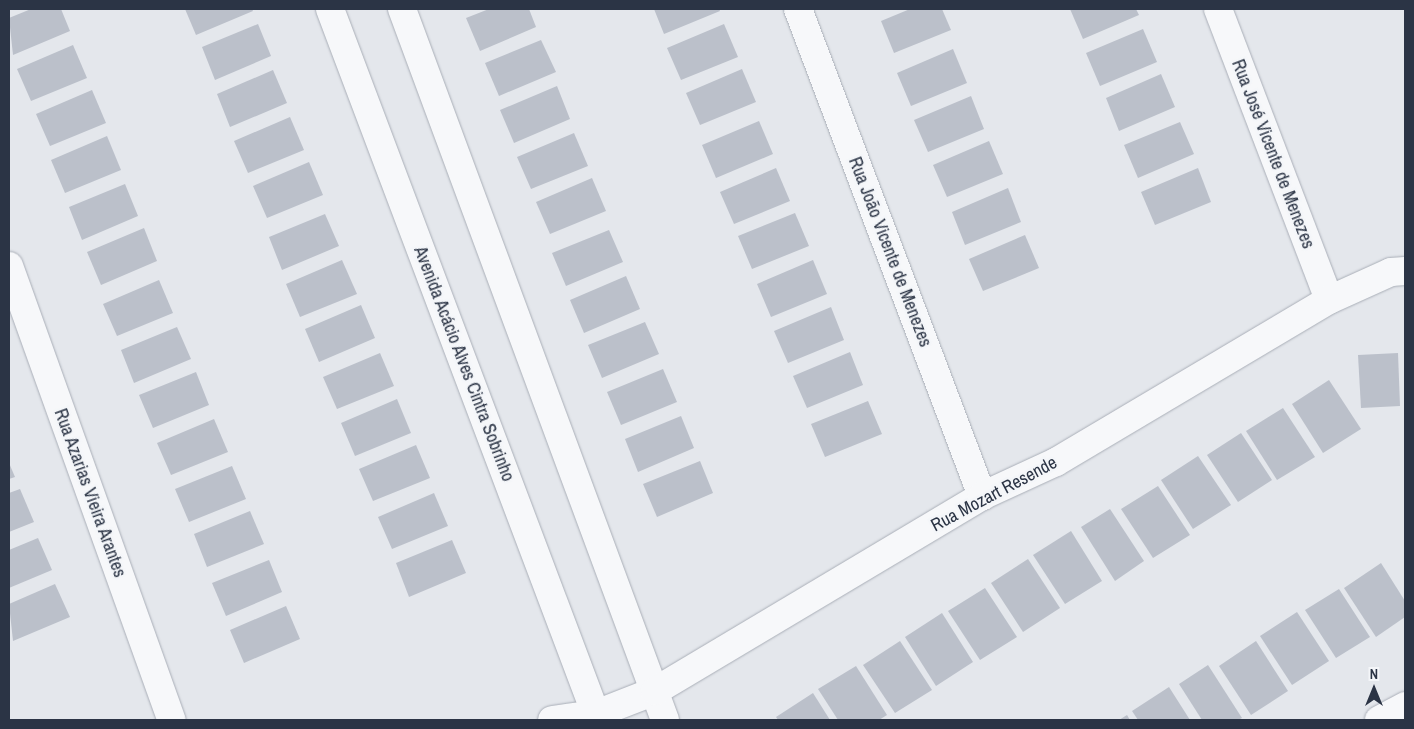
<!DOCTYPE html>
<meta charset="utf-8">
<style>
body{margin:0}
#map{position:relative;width:1414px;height:729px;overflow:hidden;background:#e4e7ec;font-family:"Archivo Narrow",sans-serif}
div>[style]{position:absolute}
.building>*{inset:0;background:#bbc0ca}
.roads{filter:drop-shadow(0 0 1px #a9aeb7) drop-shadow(0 0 1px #a9aeb7)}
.minor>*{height:28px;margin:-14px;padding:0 14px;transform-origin:14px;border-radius:14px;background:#f7f8fa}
span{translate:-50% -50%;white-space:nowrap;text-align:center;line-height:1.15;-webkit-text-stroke:5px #f4f6f9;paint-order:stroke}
.street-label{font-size:18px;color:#2b3445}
.frame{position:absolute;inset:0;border:10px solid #2b3445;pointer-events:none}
.north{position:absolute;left:1349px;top:664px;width:50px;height:50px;-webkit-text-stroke:4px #f4f6f9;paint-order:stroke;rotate:0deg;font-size:14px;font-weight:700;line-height:20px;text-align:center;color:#2b3445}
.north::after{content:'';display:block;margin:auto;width:18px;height:22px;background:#2b3445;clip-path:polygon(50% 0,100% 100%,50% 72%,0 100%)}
</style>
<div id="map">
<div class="building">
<i style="clip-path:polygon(31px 9px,61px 9px,70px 31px,13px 55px,9px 18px)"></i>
<i style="clip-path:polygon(185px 9px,252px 9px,253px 11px,196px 35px)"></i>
<i style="clip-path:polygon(489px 9px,529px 9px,536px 27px,480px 51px,466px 18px)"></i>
<i style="clip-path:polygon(654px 9px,719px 9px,720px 11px,664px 34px)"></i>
<i style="clip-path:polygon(910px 9px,942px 9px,951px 30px,894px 53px,881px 21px)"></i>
<i style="clip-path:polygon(1070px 9px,1136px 9px,1139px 15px,1083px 39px)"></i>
<i style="clip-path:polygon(258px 24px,271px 56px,215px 80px,202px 47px)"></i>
<i style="clip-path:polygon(724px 24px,738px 57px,681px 80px,667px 48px)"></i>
<i style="clip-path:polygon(1143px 29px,1157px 62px,1100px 86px,1086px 53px)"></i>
<i style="clip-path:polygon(541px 40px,556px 72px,499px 96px,485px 63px)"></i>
<i style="clip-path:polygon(73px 45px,87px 78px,31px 101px,17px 69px)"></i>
<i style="clip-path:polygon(953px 49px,967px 83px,911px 106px,897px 73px)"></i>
<i style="clip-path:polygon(742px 69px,756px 102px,700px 125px,686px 93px)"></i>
<i style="clip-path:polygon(273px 70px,287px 103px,230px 127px,217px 94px)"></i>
<i style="clip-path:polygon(1161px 74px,1175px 107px,1119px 131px,1106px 98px)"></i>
<i style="clip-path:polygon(557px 86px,570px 119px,514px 143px,500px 110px)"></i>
<i style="clip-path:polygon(92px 90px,106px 123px,50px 146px,36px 114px)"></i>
<i style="clip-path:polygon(971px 96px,984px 129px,928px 152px,914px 120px)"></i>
<i style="clip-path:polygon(290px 117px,304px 150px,248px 173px,234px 141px)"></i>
<i style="clip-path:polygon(759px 121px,773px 154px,716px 178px,702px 145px)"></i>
<i style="clip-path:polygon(1180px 122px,1194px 154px,1138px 178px,1124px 145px)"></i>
<i style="clip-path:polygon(574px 133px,588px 166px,531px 189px,517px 157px)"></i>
<i style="clip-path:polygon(107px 136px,121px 170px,65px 193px,51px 160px)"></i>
<i style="clip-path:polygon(989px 141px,1003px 174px,947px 197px,933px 165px)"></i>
<i style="clip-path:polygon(309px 162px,323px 195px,267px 218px,253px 186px)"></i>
<i style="clip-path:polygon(776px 168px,790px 201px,734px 224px,720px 192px)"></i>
<i style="clip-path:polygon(1198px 168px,1211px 202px,1155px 225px,1141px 192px)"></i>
<i style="clip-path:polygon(592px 178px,606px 211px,550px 234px,536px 202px)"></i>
<i style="clip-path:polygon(125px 184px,138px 216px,82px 240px,69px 207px)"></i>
<i style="clip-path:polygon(1008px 188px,1021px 222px,965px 245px,952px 212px)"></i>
<i style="clip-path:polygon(795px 213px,809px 246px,752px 269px,738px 236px)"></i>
<i style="clip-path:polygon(325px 214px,339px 246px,282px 270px,269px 237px)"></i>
<i style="clip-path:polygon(144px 228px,157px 261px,101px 285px,87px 252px)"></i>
<i style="clip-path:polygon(609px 230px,623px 262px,566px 286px,552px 253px)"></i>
<i style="clip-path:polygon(1025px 235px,1039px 268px,983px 291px,969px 259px)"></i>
<i style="clip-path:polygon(342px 260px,357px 294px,300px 317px,286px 284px)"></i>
<i style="clip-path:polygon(813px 260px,827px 294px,771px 317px,757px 284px)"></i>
<i style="clip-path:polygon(626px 276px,640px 309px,584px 333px,570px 300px)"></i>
<i style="clip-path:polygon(159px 280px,173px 313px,117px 336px,103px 304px)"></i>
<i style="clip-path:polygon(361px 305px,375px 338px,319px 362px,305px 329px)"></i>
<i style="clip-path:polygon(831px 307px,844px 340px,788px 363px,774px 331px)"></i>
<i style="clip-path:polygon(645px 322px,659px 354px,602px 378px,588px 345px)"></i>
<i style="clip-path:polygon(177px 327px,191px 359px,134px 383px,121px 350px)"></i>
<i style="clip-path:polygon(850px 352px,863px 385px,807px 408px,793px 376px)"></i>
<i style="clip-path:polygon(380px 353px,394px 386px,337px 409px,323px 377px)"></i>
<i style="clip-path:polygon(1398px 353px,1400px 406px,1361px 408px,1358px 355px)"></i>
<i style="clip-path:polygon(663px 369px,677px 402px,621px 425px,607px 392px)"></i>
<i style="clip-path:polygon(196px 372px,209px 405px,153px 428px,139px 395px)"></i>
<i style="clip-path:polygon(1329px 380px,1361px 429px,1323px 453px,1292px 404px)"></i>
<i style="clip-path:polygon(397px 399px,411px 433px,355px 456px,341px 423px)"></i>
<i style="clip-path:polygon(868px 401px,882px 434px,825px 457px,811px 424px)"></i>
<i style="clip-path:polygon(1283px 408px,1315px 457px,1277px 480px,1246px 431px)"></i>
<i style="clip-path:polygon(681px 416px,694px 448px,638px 472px,625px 439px)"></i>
<i style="clip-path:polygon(214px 419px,228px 452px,171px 475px,157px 443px)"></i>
<i style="clip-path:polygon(1241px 433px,1272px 480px,1238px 502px,1207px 455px)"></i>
<i style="clip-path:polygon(416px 445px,430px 478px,373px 501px,359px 469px)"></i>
<i style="clip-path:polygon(1198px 456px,1231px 505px,1193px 529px,1161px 480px)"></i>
<i style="clip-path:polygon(700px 461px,713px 493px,657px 517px,643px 484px)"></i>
<i style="clip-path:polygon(9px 463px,15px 477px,9px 479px)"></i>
<i style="clip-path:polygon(232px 466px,246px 499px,189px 522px,175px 489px)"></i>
<i style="clip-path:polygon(1158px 486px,1190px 535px,1153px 558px,1121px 509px)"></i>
<i style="clip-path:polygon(20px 489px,34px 522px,9px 532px,9px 493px)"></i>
<i style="clip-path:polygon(434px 493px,448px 526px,392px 549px,378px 517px)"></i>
<i style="clip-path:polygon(1110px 509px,1144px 561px,1115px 581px,1081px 527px)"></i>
<i style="clip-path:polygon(250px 511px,264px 544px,207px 567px,194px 534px)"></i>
<i style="clip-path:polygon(1071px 531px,1102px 581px,1065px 604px,1033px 555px)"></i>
<i style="clip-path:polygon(38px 538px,52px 570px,9px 588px,9px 550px)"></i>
<i style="clip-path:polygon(452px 540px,466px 573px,409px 597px,396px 563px)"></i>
<i style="clip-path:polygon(1028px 559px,1060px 608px,1023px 632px,991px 583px)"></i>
<i style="clip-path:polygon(269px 560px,282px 592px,226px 616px,212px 583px)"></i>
<i style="clip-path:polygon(1381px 563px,1405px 601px,1405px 617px,1376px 637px,1344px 588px)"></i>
<i style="clip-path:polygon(55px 584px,70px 617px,13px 641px,9px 604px)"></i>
<i style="clip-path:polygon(985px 588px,1017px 637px,980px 660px,948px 611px)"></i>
<i style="clip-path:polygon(1339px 589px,1370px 637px,1336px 658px,1305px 610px)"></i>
<i style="clip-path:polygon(286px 606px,300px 639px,244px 663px,230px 630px)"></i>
<i style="clip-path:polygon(1297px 612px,1329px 661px,1292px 685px,1260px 636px)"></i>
<i style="clip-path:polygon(942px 613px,973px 662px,936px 686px,905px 637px)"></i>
<i style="clip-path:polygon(900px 641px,932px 690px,895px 713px,863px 665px)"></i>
<i style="clip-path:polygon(1256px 641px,1288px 691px,1251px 715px,1219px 666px)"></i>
<i style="clip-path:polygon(1208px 665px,1242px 718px,1238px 720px,1202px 720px,1179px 684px)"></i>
<i style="clip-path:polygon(856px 666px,887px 715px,879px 720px,838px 720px,818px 689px)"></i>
<i style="clip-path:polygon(1169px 687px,1190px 720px,1138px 720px,1132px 711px)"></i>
<i style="clip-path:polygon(813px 693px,830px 720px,778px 720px,776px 717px)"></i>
<i style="clip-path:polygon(1127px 715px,1130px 720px,1119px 720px)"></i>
</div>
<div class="roads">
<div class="minor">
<i style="left:330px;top:9px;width:760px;rotate:69.35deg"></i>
<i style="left:402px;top:9px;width:758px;rotate:69.7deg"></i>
<i style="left:798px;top:9px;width:521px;rotate:69.3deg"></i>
<i style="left:1218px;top:9px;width:311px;rotate:69.1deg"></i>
<i style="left:9px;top:266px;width:482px;rotate:70.3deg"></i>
<i style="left:552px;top:720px;width:44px;rotate:-7.8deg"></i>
<i style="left:596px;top:714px;width:63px;rotate:-21.3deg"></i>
<i style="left:655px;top:691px;width:381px;rotate:-30.8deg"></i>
<i style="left:982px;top:496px;width:81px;rotate:-24.7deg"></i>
<i style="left:1056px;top:462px;width:317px;rotate:-30.7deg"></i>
<i style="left:1329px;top:300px;width:68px;rotate:-24.3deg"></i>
<i style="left:1391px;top:272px;width:14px;rotate:-4deg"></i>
<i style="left:1379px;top:720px;width:30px;rotate:-28deg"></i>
</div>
</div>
<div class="street-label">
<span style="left:1273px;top:154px;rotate:69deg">Rua José Vicente de Menezes</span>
<span style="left:890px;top:252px;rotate:69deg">Rua João Vicente de Menezes</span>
<span style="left:464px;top:364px;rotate:69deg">Avenida Acácio Alves Cintra Sobrinho</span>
<span style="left:90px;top:493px;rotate:70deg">Rua Azarias Vieira Arantes</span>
<span style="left:994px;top:494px;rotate:-28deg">Rua Mozart Resende</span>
</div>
<div class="frame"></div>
<div class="north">N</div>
</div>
